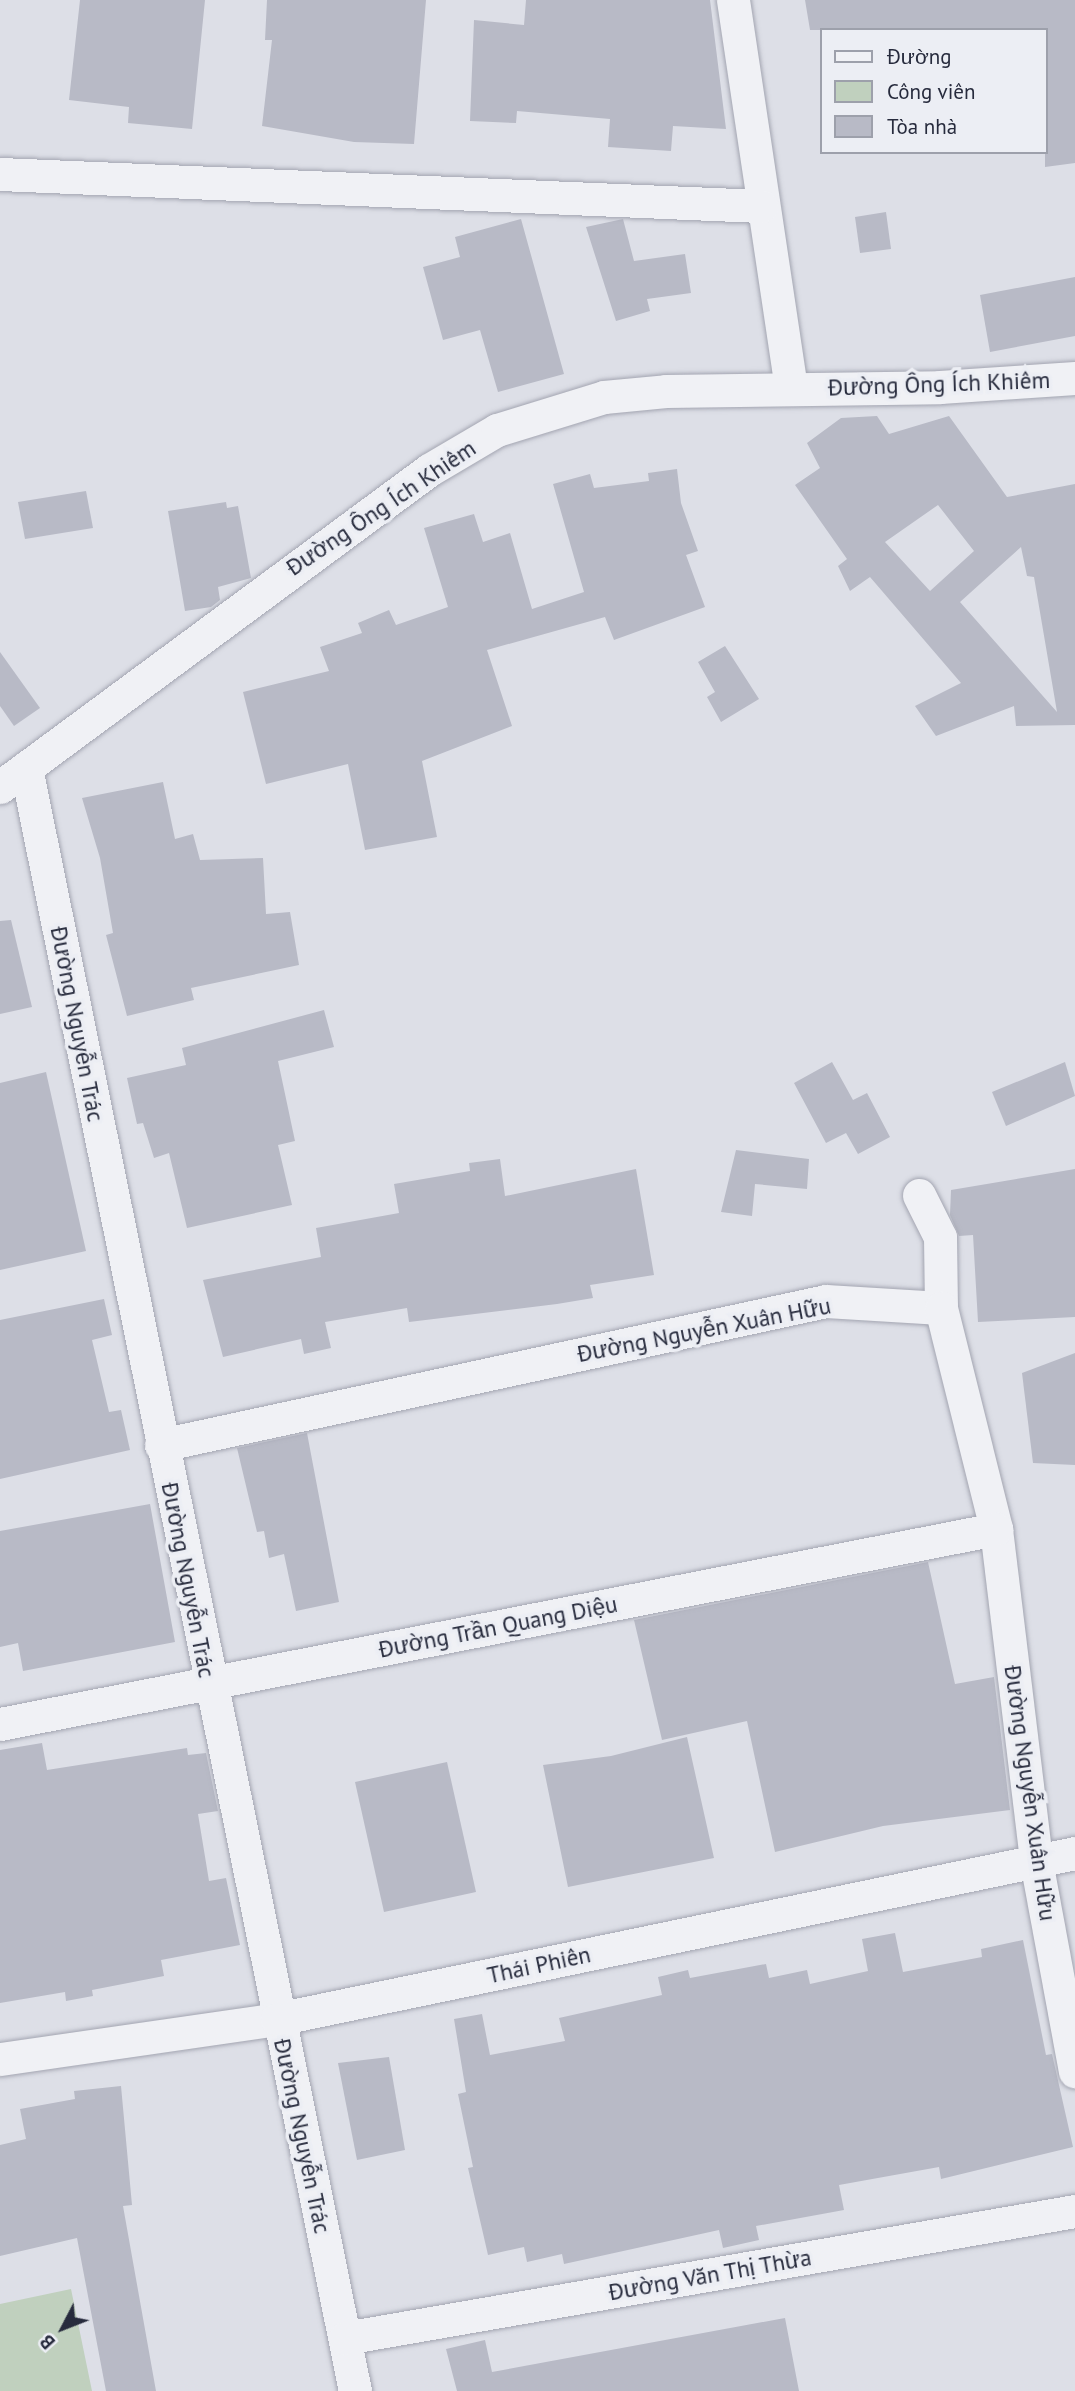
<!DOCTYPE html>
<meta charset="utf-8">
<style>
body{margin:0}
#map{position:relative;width:1075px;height:2391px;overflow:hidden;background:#dddfe7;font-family:"PT Sans",sans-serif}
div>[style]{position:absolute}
.green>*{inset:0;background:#c0d0be}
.building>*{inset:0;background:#b8bac6}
.roads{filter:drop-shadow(0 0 2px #a3a5b1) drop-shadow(0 0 2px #a3a5b1)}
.street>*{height:33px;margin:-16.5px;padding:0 16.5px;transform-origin:16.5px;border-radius:16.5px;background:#f0f1f5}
span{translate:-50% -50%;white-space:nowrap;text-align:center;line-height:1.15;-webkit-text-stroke:7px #eceef4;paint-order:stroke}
.street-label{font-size:23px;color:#272b3d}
.legend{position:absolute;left:820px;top:28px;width:228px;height:126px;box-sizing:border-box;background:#eceef4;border:2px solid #9da0ab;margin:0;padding:9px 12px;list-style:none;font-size:21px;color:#272b3d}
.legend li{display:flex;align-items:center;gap:14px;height:35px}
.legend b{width:35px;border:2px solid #9da0ab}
.north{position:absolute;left:28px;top:2293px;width:70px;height:70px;-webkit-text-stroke:5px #eceef4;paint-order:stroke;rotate:228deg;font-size:19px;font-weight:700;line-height:28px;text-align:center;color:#272b3d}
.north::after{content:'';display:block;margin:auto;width:24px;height:32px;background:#272b3d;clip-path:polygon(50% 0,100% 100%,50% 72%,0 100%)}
</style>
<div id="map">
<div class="green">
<i style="clip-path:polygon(71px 2289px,92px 2391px,0 2391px,0 2304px)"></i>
</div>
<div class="building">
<i style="clip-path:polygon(80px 0,205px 0,192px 129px,128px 123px,129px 107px,69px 100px)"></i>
<i style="clip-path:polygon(267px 0,426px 0,414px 144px,354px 142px,262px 126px,272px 40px,265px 40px)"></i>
<i style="clip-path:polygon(526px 0,710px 0,726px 129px,673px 126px,671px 151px,608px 147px,610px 119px,517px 111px,516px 123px,470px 121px,474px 20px,524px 25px)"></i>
<i style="clip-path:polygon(805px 0,1075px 0,1075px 163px,1045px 167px,1045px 30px,810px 30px)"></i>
<i style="clip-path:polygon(886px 212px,891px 249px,860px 253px,855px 217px)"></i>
<i style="clip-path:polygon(521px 219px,564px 374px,498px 392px,480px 330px,443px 340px,423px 267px,460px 257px,455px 237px)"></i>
<i style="clip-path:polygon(623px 219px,634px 261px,685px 254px,691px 293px,647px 299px,650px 311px,616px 321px,586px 227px)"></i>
<i style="clip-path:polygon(1075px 277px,1075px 336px,990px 352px,980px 295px)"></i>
<i style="clip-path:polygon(evenodd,877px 416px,889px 434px,949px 416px,1007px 497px,1075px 484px,1075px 725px,1016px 726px,1014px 706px,936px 736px,915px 706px,961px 683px,870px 577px,850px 591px,838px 566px,847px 559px,795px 485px,820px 468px,807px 443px,841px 418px,877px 416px,938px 505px,974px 551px,930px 591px,885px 542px,938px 505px,877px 416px,1021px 547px,1027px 576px,1034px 577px,1057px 712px,960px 602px,1021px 547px)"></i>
<i style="clip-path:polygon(677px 469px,681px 503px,698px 551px,686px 555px,705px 607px,614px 640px,605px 617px,487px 650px,512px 726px,422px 761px,437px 837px,365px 850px,348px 764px,266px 784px,243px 692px,329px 671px,320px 647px,362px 633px,358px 623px,389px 610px,396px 625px,448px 607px,424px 528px,474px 514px,483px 542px,510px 533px,532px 609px,584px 592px,553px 484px,590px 474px,594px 488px,649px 481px,648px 473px)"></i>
<i style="clip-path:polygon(86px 491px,93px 528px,25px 539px,18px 502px)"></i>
<i style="clip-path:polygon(226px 502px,227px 508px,238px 506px,251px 578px,218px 587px,220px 600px,211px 607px,185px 611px,168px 511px)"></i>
<i style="clip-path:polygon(725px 646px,759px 699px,721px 722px,707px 697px,715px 692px,698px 662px)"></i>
<i style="clip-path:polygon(0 652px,40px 708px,14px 726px,0 706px)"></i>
<i style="clip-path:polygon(163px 782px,175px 839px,193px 834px,200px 860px,263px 858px,266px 914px,290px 912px,299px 965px,191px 988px,194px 1000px,127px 1016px,106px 935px,113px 933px,100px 858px,82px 798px)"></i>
<i style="clip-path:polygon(11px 920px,32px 1007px,0 1014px,0 921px)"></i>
<i style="clip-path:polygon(324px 1010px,334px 1047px,278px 1061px,295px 1141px,278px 1145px,292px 1205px,187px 1228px,169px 1153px,154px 1158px,143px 1123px,137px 1124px,127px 1078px,186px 1065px,182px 1048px)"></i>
<i style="clip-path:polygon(832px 1062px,853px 1100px,867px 1093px,890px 1137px,858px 1154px,846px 1133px,826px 1143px,794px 1083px)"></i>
<i style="clip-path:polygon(1065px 1062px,1075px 1096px,1006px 1126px,992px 1092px)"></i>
<i style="clip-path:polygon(46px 1072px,86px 1251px,0 1270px,0 1083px)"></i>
<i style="clip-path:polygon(736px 1150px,809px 1159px,807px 1189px,755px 1184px,752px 1216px,721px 1212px)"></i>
<i style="clip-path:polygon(500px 1159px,505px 1196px,636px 1169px,654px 1275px,590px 1285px,593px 1298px,557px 1304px,409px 1322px,407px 1308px,325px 1322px,331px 1348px,304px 1354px,301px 1339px,223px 1357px,203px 1280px,321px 1257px,316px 1228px,399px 1213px,394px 1184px,470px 1171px,469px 1163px)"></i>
<i style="clip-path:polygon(1075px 1169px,1075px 1317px,978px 1322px,973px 1235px,959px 1236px,950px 1215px,951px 1190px)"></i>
<i style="clip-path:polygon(104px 1299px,112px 1335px,92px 1340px,109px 1412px,121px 1410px,130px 1450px,0 1479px,0 1320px)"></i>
<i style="clip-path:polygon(1075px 1353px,1075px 1465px,1033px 1463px,1022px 1373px)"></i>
<i style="clip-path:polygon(307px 1433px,339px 1602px,296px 1611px,284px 1554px,269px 1558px,264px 1531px,257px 1532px,237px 1448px)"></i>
<i style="clip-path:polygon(150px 1504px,175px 1642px,23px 1671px,18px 1643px,0 1647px,0 1531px)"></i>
<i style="clip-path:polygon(928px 1562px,955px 1684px,994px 1677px,1010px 1810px,883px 1826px,775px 1852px,747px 1721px,662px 1740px,634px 1620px)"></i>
<i style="clip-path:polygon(687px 1737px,714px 1858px,568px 1887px,543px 1765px,611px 1756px)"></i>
<i style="clip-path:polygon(42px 1743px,47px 1770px,187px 1748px,188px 1755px,206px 1753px,218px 1811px,198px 1814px,209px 1881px,226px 1878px,240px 1945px,161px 1960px,164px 1976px,92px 1990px,93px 1996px,66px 2001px,65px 1992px,0 2003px,0 1750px)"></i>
<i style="clip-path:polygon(447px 1762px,476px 1892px,384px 1912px,355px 1782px)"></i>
<i style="clip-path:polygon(895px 1933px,903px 1972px,982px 1957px,981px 1949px,1023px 1940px,1046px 2055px,1052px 2054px,1073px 2147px,941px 2179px,939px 2167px,839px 2185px,844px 2210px,756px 2226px,759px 2240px,723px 2248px,719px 2230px,564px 2264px,562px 2254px,527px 2262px,524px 2247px,488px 2255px,468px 2168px,473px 2167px,458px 2094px,466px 2092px,454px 2019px,482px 2014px,490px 2055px,565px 2041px,559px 2018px,662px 1995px,658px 1977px,688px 1970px,690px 1978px,766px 1964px,769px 1978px,807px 1970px,810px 1984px,868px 1971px,862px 1939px)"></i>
<i style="clip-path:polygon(389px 2057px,405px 2150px,357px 2160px,338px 2063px)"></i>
<i style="clip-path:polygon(121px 2086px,132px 2205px,123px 2206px,156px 2391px,106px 2391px,77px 2238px,0 2256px,0 2145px,26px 2139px,20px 2109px,75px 2099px,74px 2091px)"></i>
<i style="clip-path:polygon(785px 2318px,799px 2391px,457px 2391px,446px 2349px,485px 2340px,492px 2372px)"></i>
</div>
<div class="roads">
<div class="street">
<i style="left:733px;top:0;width:392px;rotate:81.5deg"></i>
<i style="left:0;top:174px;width:762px;rotate:2.41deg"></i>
<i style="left:26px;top:768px;width:1656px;rotate:78.54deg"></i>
<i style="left:0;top:787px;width:533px;rotate:-36.46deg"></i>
<i style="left:429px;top:470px;width:79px;rotate:-30.5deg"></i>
<i style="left:497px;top:430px;width:112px;rotate:-17.1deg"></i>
<i style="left:604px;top:397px;width:62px;rotate:-5.5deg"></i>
<i style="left:666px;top:391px;width:274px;rotate:-0.8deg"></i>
<i style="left:940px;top:387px;width:135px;rotate:-3.8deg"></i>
<i style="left:919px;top:1195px;width:47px;rotate:63.4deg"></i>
<i style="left:940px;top:1237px;width:71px;rotate:89.2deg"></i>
<i style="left:161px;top:1445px;width:680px;rotate:-12.22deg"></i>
<i style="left:826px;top:1301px;width:115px;rotate:3.5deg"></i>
<i style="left:941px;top:1308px;width:228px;rotate:76deg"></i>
<i style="left:996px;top:1529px;width:334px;rotate:83.1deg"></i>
<i style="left:1036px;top:1861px;width:214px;rotate:79.5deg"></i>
<i style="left:0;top:1724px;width:1015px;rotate:-11.08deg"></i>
<i style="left:0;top:2059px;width:280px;rotate:-8.2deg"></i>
<i style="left:277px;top:2019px;width:815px;rotate:-11.75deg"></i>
<i style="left:345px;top:2338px;width:741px;rotate:-9.87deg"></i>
</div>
</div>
<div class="street-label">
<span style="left:939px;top:384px;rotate:-2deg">Đường Ông Ích Khiêm</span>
<span style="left:381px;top:508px;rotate:-34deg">Đường Ông Ích Khiêm</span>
<span style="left:77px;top:1024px;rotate:79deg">Đường Nguyễn Trác</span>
<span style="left:704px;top:1330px;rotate:-11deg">Đường Nguyễn Xuân Hữu</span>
<span style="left:188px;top:1580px;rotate:79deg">Đường Nguyễn Trác</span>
<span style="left:498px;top:1627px;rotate:-11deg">Đường Trần Quang Diệu</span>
<span style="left:1030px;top:1793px;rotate:82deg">Đường Nguyễn Xuân Hữu</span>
<span style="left:539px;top:1965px;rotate:-12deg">Thái Phiên</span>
<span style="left:302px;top:2136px;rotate:78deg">Đường Nguyễn Trác</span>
<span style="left:710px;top:2275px;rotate:-10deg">Đường Văn Thị Thừa</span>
</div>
<ul class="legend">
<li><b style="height:9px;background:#f0f1f5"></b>Đường</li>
<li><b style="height:19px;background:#c0d0be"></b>Công viên</li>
<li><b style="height:19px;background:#b8bac6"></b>Tòa nhà</li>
</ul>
<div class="north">B</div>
</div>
